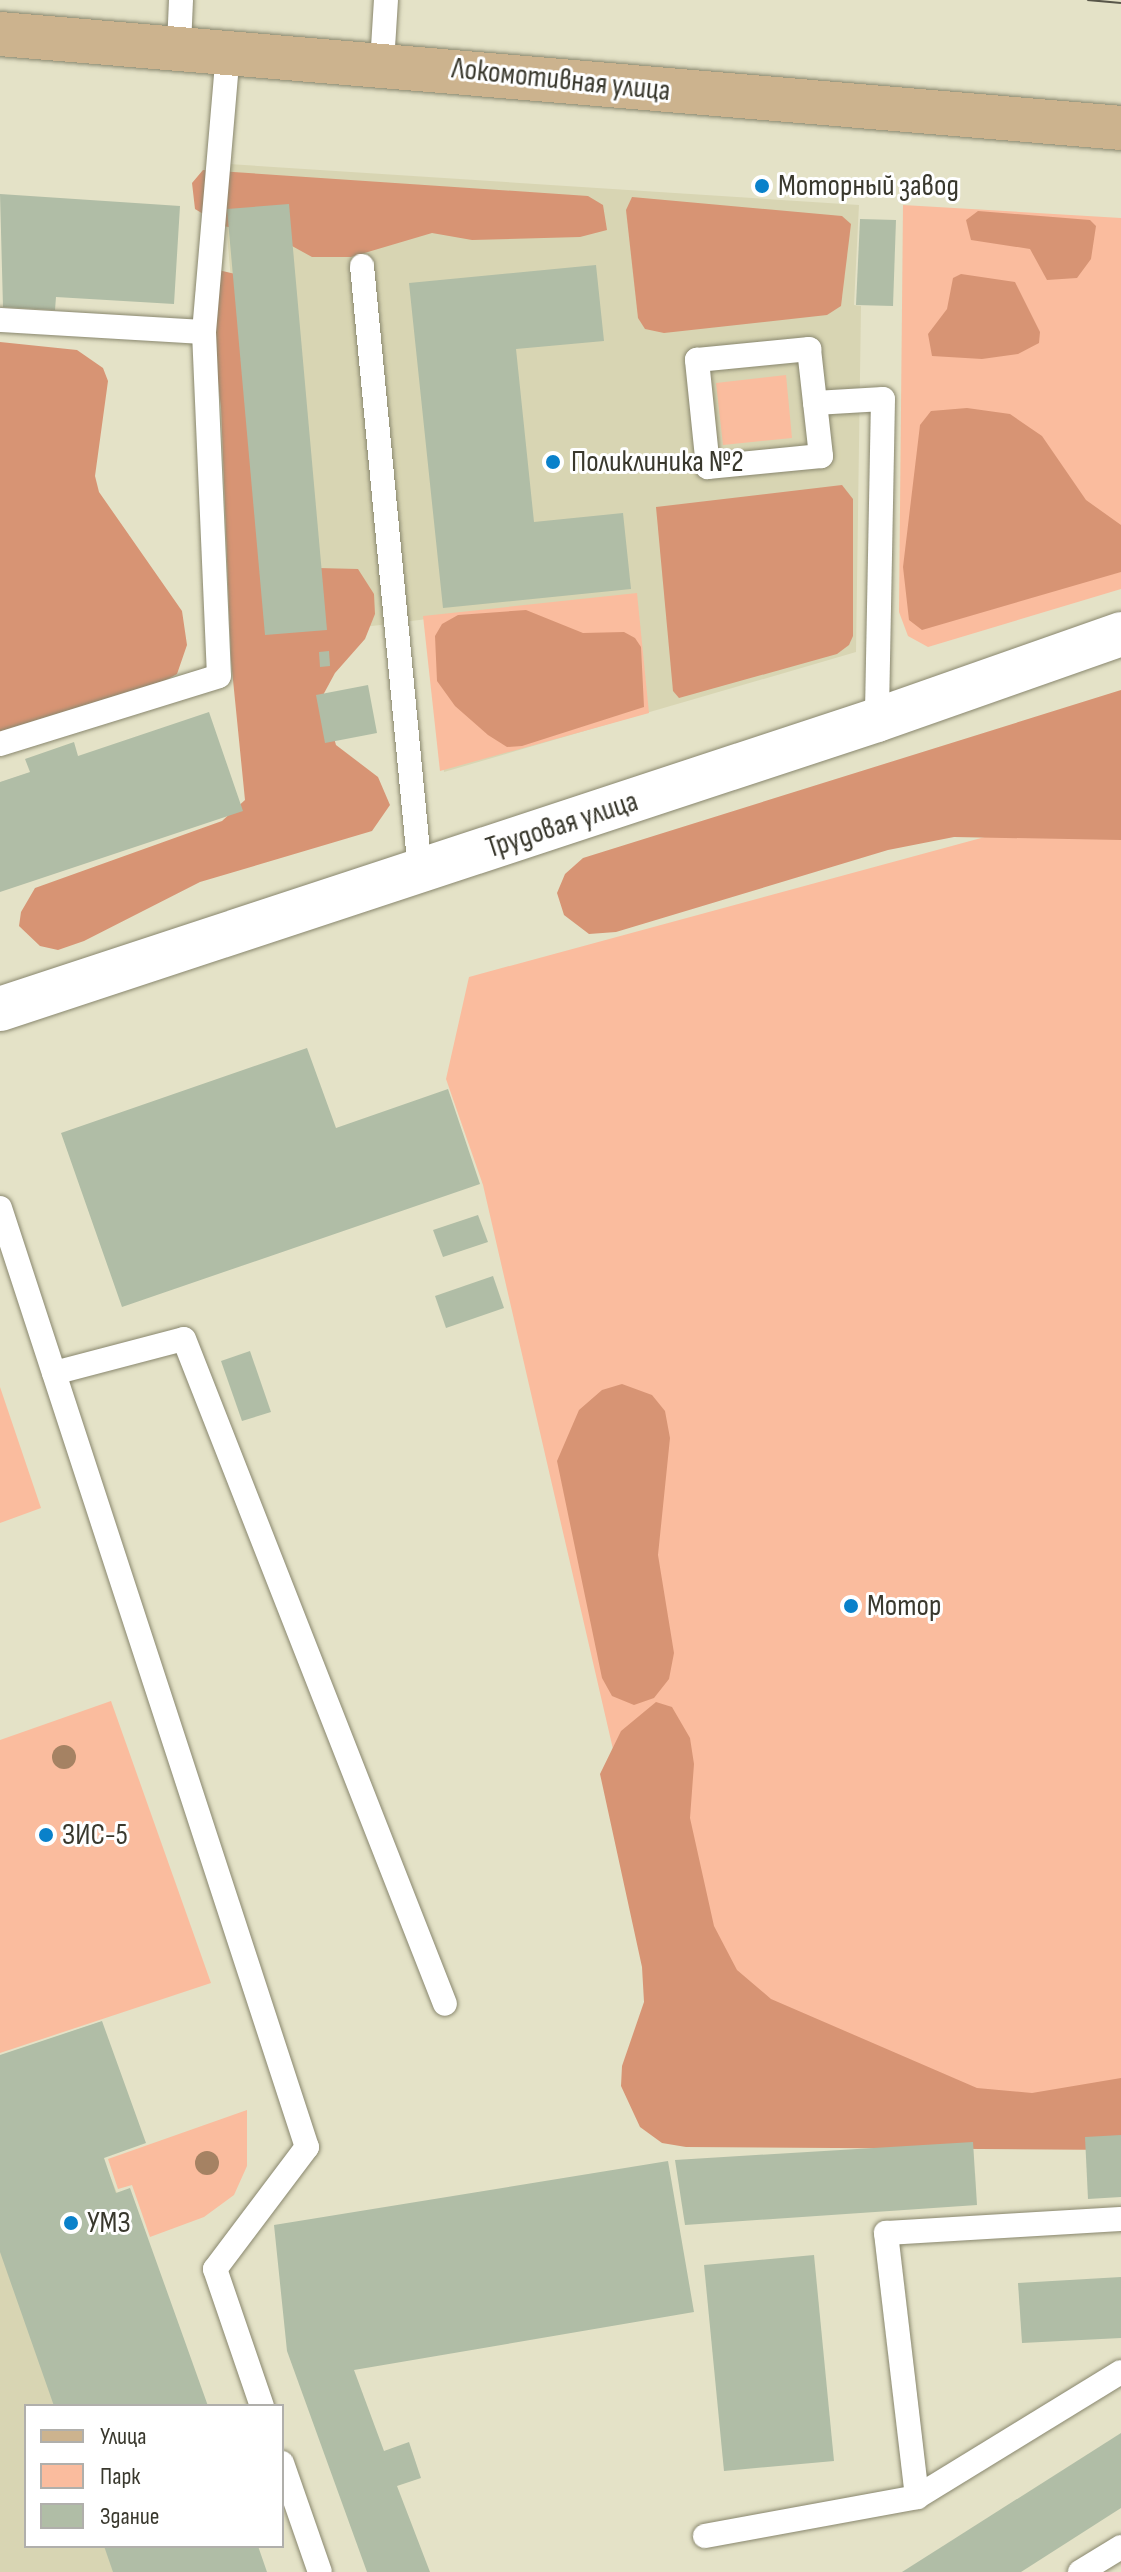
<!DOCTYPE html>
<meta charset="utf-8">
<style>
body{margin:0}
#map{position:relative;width:1121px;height:2572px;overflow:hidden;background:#e4e2c7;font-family:"Sofia Sans Condensed",sans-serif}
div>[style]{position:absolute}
.built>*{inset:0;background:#d8d5b3}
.green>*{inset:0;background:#fabc9e}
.forest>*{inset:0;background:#d79474}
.building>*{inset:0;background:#b0bda6}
.roads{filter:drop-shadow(0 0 2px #89876e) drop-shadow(0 0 2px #89876e)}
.lane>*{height:24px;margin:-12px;padding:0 12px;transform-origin:12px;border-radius:12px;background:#fff}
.street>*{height:44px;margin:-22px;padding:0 22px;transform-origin:22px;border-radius:22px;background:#fff}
.primary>*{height:44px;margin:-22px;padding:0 22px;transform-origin:22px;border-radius:22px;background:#ccb38e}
.tram>*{height:2px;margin:-1px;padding:0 1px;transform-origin:1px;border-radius:1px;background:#585649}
.trees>*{width:24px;height:24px;margin:-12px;border-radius:50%;background:#a58263}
.dots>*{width:22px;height:22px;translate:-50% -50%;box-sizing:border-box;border:4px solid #fff;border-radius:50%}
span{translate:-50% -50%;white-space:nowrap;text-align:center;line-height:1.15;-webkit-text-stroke:6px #fff;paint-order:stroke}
.street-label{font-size:30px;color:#39382d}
.poi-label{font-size:30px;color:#39382d}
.left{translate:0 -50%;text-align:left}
.legend{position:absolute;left:24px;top:2404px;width:260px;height:144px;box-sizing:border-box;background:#fff;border:2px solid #b0afab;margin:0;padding:10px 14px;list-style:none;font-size:24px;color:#39382d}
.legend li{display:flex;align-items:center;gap:16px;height:40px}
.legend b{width:40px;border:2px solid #b0afab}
</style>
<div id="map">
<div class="built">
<i style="clip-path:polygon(229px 164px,859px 205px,854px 305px,861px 306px,856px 652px,444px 772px,427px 619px,262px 640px,225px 211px)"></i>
<i style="clip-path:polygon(0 2057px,102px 2157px,206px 2406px,26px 2406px,26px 2546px,255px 2546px,264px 2572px,0 2572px)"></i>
</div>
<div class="green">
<i style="clip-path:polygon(903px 205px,1121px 218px,1121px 589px,928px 647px,908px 636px,899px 612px)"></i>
<i style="clip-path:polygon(786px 375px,792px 438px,723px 445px,716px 383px)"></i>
<i style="clip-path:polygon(637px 593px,649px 713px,440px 771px,423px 616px)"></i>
<i style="clip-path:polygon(1121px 800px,1121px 2097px,1006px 2107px,677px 2027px,483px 1185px,446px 1079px,469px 977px)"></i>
<i style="clip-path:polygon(0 1387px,41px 1508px,0 1523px)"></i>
<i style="clip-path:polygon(111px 1701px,211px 1983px,0 2053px,0 1740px)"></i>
<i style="clip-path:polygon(247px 2110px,247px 2166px,234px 2195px,204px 2217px,150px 2237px,132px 2185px,118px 2189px,108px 2159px)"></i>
</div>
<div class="forest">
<i style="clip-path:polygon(203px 170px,588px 196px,603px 205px,607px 230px,580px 237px,472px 240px,432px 233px,351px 257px,312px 257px,272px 235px,223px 226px,195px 209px,192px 183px)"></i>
<i style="clip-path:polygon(632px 197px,842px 216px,851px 224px,841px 306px,827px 315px,664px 333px,645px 329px,638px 318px,626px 210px)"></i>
<i style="clip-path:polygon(978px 211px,1090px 220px,1096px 226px,1091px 259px,1077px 278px,1047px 280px,1030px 249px,971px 240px,966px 220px)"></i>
<i style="clip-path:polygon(214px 269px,248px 277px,318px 568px,358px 569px,374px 594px,375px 614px,365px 639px,335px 673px,322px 697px,336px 745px,378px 777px,390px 805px,372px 831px,200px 882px,84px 941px,58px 950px,40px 946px,19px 926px,21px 912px,35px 888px,222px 821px,245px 800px,231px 660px,221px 407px,214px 350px,195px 290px,203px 276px)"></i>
<i style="clip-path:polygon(961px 274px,1015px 282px,1040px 332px,1039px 343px,1018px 354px,982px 359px,932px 356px,928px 334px,947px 309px,953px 278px)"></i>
<i style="clip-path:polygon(0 342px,77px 350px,103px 368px,108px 381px,95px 476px,99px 492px,182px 611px,187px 645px,177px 674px,148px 690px,0 734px)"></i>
<i style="clip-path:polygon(967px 408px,1010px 414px,1042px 436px,1086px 500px,1121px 525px,1121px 572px,922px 630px,909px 620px,903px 567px,920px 425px,931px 411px)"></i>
<i style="clip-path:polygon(842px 485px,853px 499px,853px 636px,849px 645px,837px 654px,679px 698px,673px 691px,656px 507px)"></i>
<i style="clip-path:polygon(526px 610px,583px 633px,624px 632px,635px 638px,641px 647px,644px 707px,522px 746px,507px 747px,488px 735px,455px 706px,437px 681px,435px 636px,442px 624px,458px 615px)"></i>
<i style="clip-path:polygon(1121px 690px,1121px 840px,954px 837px,888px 850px,616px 932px,589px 934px,564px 915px,557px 893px,565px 874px,583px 858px)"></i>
<i style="clip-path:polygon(622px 1384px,652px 1395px,665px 1411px,670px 1438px,658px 1555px,674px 1653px,669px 1679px,654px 1698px,634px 1705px,612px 1696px,602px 1678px,557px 1461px,579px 1410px,602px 1390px)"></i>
<i style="clip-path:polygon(656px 1702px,672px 1707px,690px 1738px,694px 1764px,690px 1818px,714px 1926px,737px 1970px,771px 1999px,977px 2088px,1032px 2093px,1121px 2078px,1121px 2150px,686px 2147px,662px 2143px,640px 2127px,621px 2086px,622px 2066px,644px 2002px,642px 1967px,600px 1774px,621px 1731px)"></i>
</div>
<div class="building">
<i style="clip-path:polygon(0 194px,180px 206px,174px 304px,56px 297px,55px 310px,3px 307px)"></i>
<i style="clip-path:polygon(289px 204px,327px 630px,265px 635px,227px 209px)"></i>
<i style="clip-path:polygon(860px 219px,896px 220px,893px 306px,856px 305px)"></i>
<i style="clip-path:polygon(596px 265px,604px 341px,516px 349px,534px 522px,623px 513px,631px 589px,443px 608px,409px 283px)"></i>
<i style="clip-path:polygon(329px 651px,330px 666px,320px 667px,319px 652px)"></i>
<i style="clip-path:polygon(368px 685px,377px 733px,325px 743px,316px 695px)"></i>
<i style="clip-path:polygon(209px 712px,243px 811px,0 892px,0 782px,30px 772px,25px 759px,74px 742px,78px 756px)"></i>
<i style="clip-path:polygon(307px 1048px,336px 1128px,448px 1089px,480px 1184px,122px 1307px,61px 1133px)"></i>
<i style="clip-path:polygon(478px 1215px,488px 1242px,443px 1257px,433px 1230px)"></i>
<i style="clip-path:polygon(493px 1276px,504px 1308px,446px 1328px,435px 1296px)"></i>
<i style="clip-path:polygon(250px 1351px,271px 1412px,242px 1421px,221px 1361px)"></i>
<i style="clip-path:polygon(102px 2021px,146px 2143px,104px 2158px,116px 2193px,130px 2188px,208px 2406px,54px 2406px,0 2252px,0 2055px)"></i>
<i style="clip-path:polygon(1121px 2135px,1121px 2197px,1088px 2199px,1085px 2137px)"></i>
<i style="clip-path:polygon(973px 2142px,977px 2205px,685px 2225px,675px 2160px)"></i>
<i style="clip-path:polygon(668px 2161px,694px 2312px,354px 2370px,384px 2451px,409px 2442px,421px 2478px,397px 2486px,430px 2572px,367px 2572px,287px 2351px,274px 2225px)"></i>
<i style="clip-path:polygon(814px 2255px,834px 2461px,724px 2471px,704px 2265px)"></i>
<i style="clip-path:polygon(1121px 2277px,1121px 2338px,1022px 2343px,1018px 2283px)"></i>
<i style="clip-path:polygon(1121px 2433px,1121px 2508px,1021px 2572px,902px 2572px)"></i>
<i style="clip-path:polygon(104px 2546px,258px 2546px,267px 2572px,113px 2572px)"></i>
</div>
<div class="roads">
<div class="lane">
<i style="left:179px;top:46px;width:46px;rotate:-87.5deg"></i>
<i style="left:382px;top:63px;width:63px;rotate:-86.4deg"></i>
<i style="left:362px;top:266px;width:609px;rotate:84.53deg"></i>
<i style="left:0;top:320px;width:204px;rotate:3.4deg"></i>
<i style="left:809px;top:349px;width:108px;rotate:83.6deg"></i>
<i style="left:821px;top:456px;width:114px;rotate:174.4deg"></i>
<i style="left:708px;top:467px;width:108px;rotate:-95.9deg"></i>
<i style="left:697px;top:360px;width:113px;rotate:-5.6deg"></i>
<i style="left:815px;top:403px;width:68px;rotate:-3.4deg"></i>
<i style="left:883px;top:399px;width:321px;rotate:91.1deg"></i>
<i style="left:0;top:744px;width:229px;rotate:-17.2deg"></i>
<i style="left:219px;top:676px;width:344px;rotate:-92.5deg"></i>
<i style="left:204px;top:332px;width:283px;rotate:-85.1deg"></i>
<i style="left:0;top:1208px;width:988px;rotate:71.9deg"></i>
<i style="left:307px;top:2147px;width:153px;rotate:127deg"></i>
<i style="left:215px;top:2269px;width:145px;rotate:71.1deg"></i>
<i style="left:54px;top:1373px;width:134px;rotate:-14.7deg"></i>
<i style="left:184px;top:1339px;width:714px;rotate:68.57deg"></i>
<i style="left:282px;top:2463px;width:115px;rotate:70.8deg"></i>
<i style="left:917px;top:2497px;width:266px;rotate:-96.7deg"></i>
<i style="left:886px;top:2233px;width:235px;rotate:-3.4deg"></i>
<i style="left:705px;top:2536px;width:216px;rotate:-10.4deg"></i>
<i style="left:917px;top:2497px;width:239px;rotate:-31.5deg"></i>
<i style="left:1080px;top:2572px;width:48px;rotate:-31.4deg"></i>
</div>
<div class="street">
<i style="left:0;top:1009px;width:923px;rotate:-18.24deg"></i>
<i style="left:877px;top:720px;width:259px;rotate:-19.4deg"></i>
</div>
<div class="primary">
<i style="left:0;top:34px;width:1125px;rotate:4.79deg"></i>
</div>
</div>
<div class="tram">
<i style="left:1088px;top:0;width:33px;rotate:5deg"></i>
</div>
<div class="trees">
<i style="left:64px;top:1757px"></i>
<i style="left:207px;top:2163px"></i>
</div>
<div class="dots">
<i style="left:762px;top:186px;background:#0981ca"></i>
<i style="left:553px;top:462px;background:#0981ca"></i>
<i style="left:851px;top:1606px;background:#0981ca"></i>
<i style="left:46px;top:1835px;background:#0981ca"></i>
<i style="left:71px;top:2223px;background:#0981ca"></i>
</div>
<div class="street-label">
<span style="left:561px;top:80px;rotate:6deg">Локомотивная улица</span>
<span style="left:562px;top:825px;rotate:-18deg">Трудовая улица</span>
</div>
<div class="poi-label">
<span class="left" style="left:778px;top:186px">Моторный завод</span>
<span class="left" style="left:571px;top:462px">Поликлиника №2</span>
<span class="left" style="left:867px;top:1606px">Мотор</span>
<span class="left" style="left:62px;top:1835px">ЗИС-5</span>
<span class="left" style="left:87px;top:2223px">УМЗ</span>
</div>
<ul class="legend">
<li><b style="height:10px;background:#ccb38e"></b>Улица</li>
<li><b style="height:22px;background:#fabc9e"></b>Парк</li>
<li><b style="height:22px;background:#b0bda6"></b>Здание</li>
</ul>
</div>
